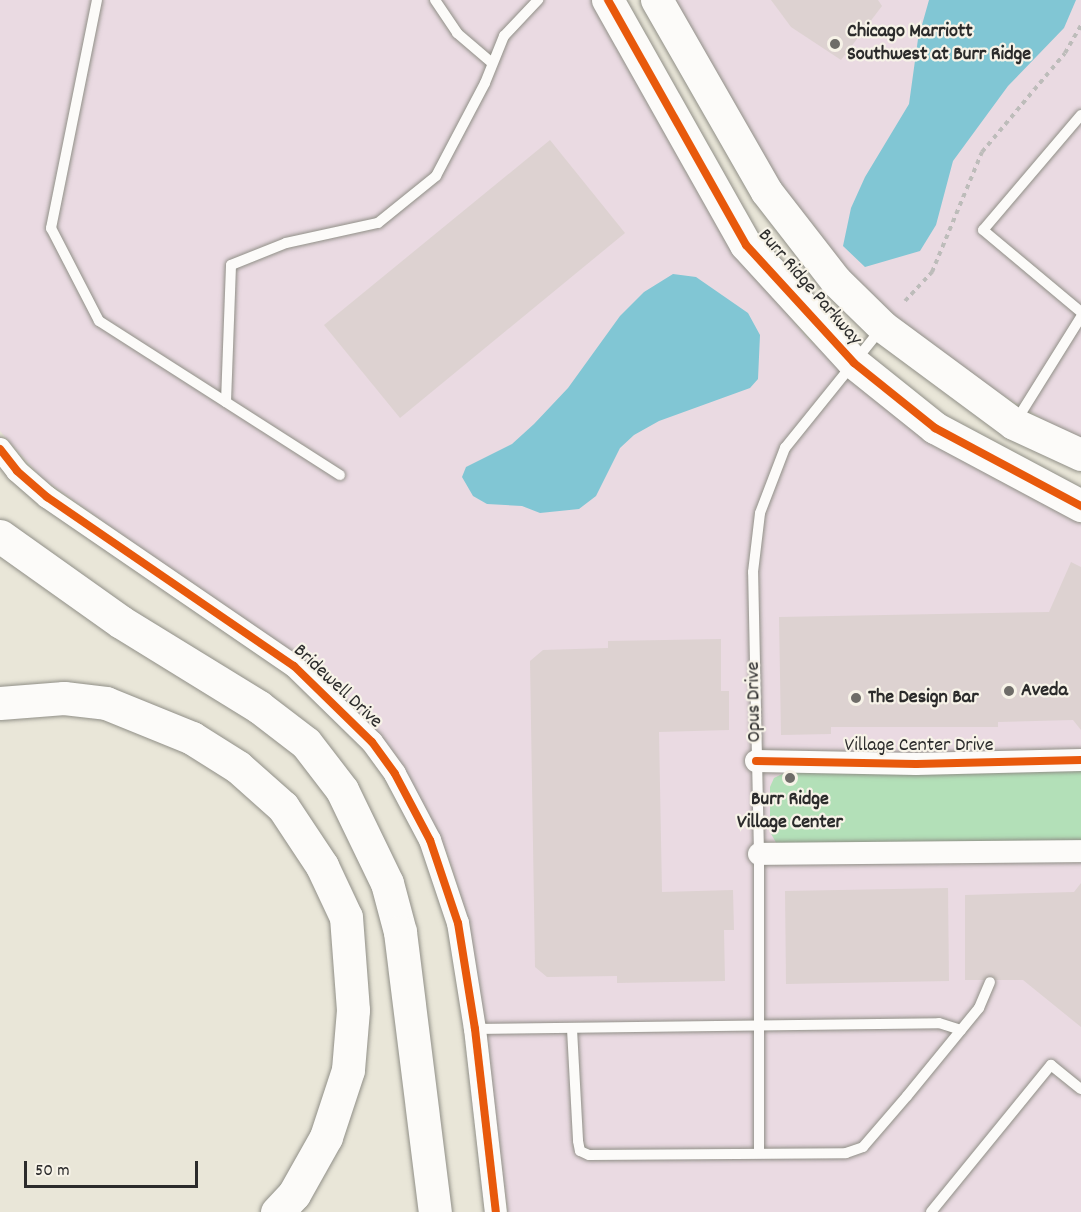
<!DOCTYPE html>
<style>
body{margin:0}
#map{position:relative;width:1081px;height:1212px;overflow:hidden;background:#e9e6d8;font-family:Dekko,sans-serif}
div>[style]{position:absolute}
.built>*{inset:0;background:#eadae2}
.green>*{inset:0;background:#b3e0b8}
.water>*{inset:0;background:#81c6d4}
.building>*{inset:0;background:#ddd2d1}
.path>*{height:4px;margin-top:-2px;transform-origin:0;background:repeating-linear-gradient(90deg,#bdbcba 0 4.5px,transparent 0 9px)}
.roads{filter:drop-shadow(0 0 2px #908f87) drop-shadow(0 0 2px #908f87)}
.lane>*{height:10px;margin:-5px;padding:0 5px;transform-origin:5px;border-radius:5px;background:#fcfbf9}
.street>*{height:22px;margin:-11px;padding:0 11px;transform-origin:11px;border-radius:11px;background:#fcfbf9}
.secondary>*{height:32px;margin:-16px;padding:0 16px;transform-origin:16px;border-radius:16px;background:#fcfbf9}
.highway>*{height:33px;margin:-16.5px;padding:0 16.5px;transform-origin:16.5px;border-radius:16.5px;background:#fcfbf9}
.cycleway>*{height:8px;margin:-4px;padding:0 4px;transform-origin:4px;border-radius:4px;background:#e8590c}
.dots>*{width:16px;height:16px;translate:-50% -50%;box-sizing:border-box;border:3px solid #f7f3e8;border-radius:50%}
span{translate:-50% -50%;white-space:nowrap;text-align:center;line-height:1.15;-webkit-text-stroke:4.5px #f7f3e8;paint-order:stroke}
.poi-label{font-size:20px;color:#2b2b2b;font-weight:700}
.left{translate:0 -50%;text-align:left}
.street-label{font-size:20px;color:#2b2b2b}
.scale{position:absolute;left:24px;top:1161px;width:174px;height:27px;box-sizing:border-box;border:3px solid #2b2b2b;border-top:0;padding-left:8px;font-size:18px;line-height:21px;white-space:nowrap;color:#2b2b2b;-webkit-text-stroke:4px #f7f3e8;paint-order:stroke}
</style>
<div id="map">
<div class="built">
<i style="clip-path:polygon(0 0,598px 0,759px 278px,807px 338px,893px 412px,926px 435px,996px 479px,1081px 523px,1081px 1212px,508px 1212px,468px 918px,447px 853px,399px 762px,371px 726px,328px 682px,41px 477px,0 431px)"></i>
<i style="clip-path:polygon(672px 0,1081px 0,1081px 442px,974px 378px,858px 288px,797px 217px)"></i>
</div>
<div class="green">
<i style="clip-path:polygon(1081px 767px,1081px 844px,778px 846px,770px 832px,770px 787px,774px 778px,786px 772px)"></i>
</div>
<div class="water">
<i style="clip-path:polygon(929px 0,1076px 0,1064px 28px,1008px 86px,953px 161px,936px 225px,920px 251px,865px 267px,843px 246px,851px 208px,865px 177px,909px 104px,918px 39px)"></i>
<i style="clip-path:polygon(673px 274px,696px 277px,748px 313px,760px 335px,758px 379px,750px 388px,659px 421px,634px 435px,620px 448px,596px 496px,579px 509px,540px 513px,522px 506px,487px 504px,473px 496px,462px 477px,466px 467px,512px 444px,534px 424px,568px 388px,620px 316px,644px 292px)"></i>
</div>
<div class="building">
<i style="clip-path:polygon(771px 0,878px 0,882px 6px,841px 60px,791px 27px)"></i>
<i style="clip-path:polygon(550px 140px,625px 233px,400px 418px,324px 325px)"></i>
<i style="clip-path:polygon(1071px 562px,1081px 567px,1081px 730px,1073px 720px,998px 722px,998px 727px,831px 727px,831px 734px,781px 735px,779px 617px,1049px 612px)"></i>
<i style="clip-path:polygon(721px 639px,721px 691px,729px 691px,729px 730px,659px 732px,662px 892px,733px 890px,734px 930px,724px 930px,725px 981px,617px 983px,617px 976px,547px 977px,535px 967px,530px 661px,543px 650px,608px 648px,608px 641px)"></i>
<i style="clip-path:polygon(1081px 883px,1081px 1027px,1023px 980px,965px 980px,965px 895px,1074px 892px)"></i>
<i style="clip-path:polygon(948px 888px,949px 981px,786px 984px,785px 891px)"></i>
</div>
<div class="path">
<i style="left:905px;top:301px;width:40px;rotate:-47deg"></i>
<i style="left:932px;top:272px;width:130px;rotate:-67.4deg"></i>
<i style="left:982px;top:152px;width:129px;rotate:-50deg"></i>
<i style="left:1065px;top:53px;width:32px;rotate:-60deg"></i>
</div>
<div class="roads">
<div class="lane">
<i style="left:97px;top:0;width:233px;rotate:101.4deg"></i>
<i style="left:51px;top:228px;width:105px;rotate:62.7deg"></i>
<i style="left:99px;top:321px;width:286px;rotate:32.6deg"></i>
<i style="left:435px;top:0;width:40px;rotate:56deg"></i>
<i style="left:457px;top:33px;width:45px;rotate:40.5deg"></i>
<i style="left:1081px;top:115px;width:151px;rotate:130.4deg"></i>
<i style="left:983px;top:230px;width:128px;rotate:39.9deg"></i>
<i style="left:226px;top:402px;width:137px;rotate:-87.9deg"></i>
<i style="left:231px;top:265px;width:59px;rotate:-21.8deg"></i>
<i style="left:286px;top:243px;width:94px;rotate:-12.3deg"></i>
<i style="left:378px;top:223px;width:75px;rotate:-39deg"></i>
<i style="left:436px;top:176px;width:105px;rotate:-62.2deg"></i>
<i style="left:485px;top:83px;width:51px;rotate:-68deg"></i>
<i style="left:504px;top:36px;width:50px;rotate:-46.6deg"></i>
<i style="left:1016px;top:421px;width:123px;rotate:-58deg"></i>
<i style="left:475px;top:1029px;width:464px;rotate:-0.7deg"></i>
<i style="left:939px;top:1023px;width:23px;rotate:18deg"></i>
<i style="left:572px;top:1029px;width:112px;rotate:86.9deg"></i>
<i style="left:578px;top:1141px;width:10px;rotate:79deg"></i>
<i style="left:580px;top:1151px;width:10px;rotate:24deg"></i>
<i style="left:589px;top:1155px;width:257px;rotate:-0.4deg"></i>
<i style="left:846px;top:1153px;width:18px;rotate:-19deg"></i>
<i style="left:863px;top:1147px;width:67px;rotate:-49.2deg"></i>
<i style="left:907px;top:1096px;width:114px;rotate:-50.7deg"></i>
<i style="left:979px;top:1008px;width:28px;rotate:-67deg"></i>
<i style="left:759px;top:1153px;width:299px;rotate:-90deg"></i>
<i style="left:759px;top:854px;width:282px;rotate:-91.2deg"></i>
<i style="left:753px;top:572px;width:59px;rotate:-83.2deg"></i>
<i style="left:760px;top:513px;width:70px;rotate:-69deg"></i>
<i style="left:785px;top:448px;width:153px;rotate:-51.1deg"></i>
<i style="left:931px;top:1212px;width:190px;rotate:-50.8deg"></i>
<i style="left:1051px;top:1065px;width:38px;rotate:39deg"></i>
</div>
<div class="street">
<i style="left:0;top:449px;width:28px;rotate:52deg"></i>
<i style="left:17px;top:471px;width:40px;rotate:41deg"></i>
<i style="left:47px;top:497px;width:299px;rotate:34.4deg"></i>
<i style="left:294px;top:666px;width:109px;rotate:44.3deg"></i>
<i style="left:372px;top:742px;width:39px;rotate:54deg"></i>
<i style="left:395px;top:774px;width:75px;rotate:62.1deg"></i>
<i style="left:430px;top:840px;width:88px;rotate:71.4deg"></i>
<i style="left:458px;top:923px;width:107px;rotate:80.9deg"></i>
<i style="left:475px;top:1029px;width:184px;rotate:83.5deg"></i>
<i style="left:756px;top:761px;width:160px;rotate:1.1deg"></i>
<i style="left:916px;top:764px;width:165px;rotate:-1.4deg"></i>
<i style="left:759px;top:854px;width:322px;rotate:-0.5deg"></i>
</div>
<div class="secondary">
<i style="left:608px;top:0;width:281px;rotate:60.6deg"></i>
<i style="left:746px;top:245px;width:160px;rotate:47.5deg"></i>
<i style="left:854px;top:363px;width:104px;rotate:38.7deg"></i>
<i style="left:935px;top:428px;width:166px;rotate:28.1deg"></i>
<i style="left:657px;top:0;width:221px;rotate:60.2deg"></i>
<i style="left:767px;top:192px;width:113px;rotate:52.2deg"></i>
<i style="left:836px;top:281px;width:66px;rotate:44.4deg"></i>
<i style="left:883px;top:327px;width:163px;rotate:36.5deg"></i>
<i style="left:1014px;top:424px;width:74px;rotate:24.8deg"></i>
</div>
<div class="highway">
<i style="left:0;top:536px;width:148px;rotate:35.4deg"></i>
<i style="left:121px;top:622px;width:162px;rotate:31.6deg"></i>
<i style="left:259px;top:707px;width:59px;rotate:37.5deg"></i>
<i style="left:306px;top:743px;width:59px;rotate:52.5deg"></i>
<i style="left:342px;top:790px;width:103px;rotate:64.2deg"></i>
<i style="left:387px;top:883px;width:51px;rotate:75.1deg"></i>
<i style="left:400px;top:932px;width:282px;rotate:82.9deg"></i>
<i style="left:0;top:703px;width:64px;rotate:-4.5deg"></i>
<i style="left:64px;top:698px;width:42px;rotate:6.8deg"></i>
<i style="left:106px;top:703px;width:93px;rotate:22.1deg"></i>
<i style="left:192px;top:738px;width:54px;rotate:32.2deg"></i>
<i style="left:238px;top:767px;width:60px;rotate:41.6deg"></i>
<i style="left:283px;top:807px;width:71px;rotate:56.5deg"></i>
<i style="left:322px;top:866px;width:56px;rotate:64.8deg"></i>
<i style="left:346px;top:917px;width:93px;rotate:85.7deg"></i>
<i style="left:353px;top:1010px;width:60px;rotate:94.8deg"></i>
<i style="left:348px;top:1070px;width:71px;rotate:108.2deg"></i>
<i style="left:326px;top:1137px;width:65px;rotate:119.3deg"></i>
<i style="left:294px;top:1194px;width:25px;rotate:133deg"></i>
</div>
</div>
<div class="cycleway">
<i style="left:608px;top:0;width:281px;rotate:60.6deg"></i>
<i style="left:746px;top:245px;width:160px;rotate:47.5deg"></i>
<i style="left:854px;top:363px;width:104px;rotate:38.7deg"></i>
<i style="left:935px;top:428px;width:166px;rotate:28.1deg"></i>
<i style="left:0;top:449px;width:28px;rotate:52deg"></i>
<i style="left:17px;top:471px;width:40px;rotate:41deg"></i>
<i style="left:47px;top:497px;width:299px;rotate:34.4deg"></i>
<i style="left:294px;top:666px;width:109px;rotate:44.3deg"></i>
<i style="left:372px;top:742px;width:39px;rotate:54deg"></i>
<i style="left:395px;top:774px;width:75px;rotate:62.1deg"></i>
<i style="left:430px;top:840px;width:88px;rotate:71.4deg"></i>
<i style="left:458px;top:923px;width:107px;rotate:80.9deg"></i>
<i style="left:475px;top:1029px;width:184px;rotate:83.5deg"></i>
<i style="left:756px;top:761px;width:160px;rotate:1.1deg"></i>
<i style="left:916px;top:764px;width:165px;rotate:-1.4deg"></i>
</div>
<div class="dots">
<i style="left:835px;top:44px;background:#6e6c68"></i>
<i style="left:1009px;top:691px;background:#6e6c68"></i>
<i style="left:856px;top:698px;background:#6e6c68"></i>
<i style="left:790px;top:778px;background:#6e6c68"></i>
</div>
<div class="poi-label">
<span class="left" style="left:847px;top:44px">Chicago Marriott<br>Southwest at Burr Ridge</span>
<span class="left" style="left:1021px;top:691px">Aveda</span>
<span class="left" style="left:868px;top:698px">The Design Bar</span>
<span style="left:790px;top:812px">Burr Ridge<br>Village Center</span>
</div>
<div class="street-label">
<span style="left:809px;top:288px;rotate:49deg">Burr Ridge Parkway</span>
<span style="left:337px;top:687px;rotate:43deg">Bridewell Drive</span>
<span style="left:755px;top:702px;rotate:-91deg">Opus Drive</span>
<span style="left:919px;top:746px">Village Center Drive</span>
</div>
<div class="scale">50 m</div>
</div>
